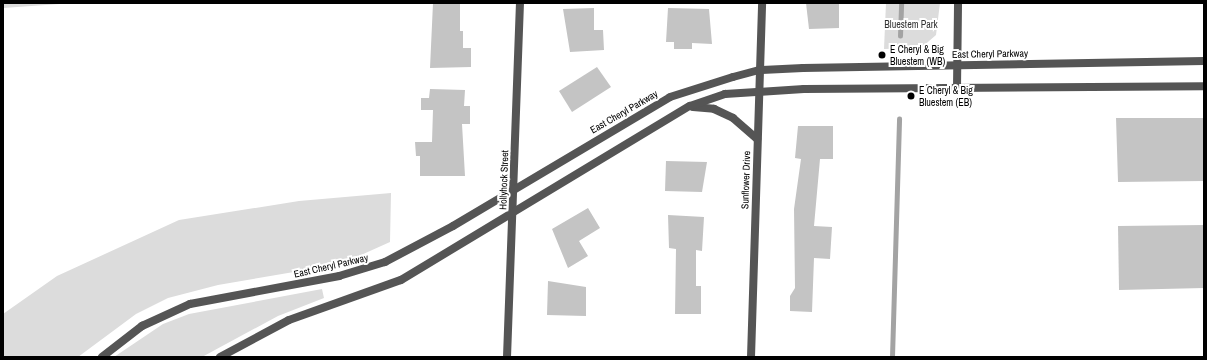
<!DOCTYPE html>
<style>
body{margin:0}
#map{position:relative;width:1207px;height:360px;overflow:hidden;background:#fff;font-family:"Archivo Narrow",sans-serif}
div>[style]{position:absolute}
.green>*{inset:0;background:#dcdcdc}
.stream>*{height:4.5px;margin:-2.25px;padding:0 2.25px;transform-origin:2.25px;border-radius:2.25px;background:#a3a3a3}
.building>*{inset:0;background:#c4c4c4}
.minor>*{height:8px;margin:-4px;padding:0 4px;transform-origin:4px;border-radius:4px;background:#555}
.tertiary>*{height:8px;margin:-4px;padding:0 4px;transform-origin:4px;border-radius:4px;background:#555}
.dots>*{width:11px;height:11px;translate:-50% -50%;box-sizing:border-box;border:2px solid #fff;border-radius:50%}
span{translate:-50% -50%;white-space:nowrap;text-align:center;line-height:1.15;-webkit-text-stroke:4px #fff;paint-order:stroke}
.park-label{font-size:10px;color:#333}
.poi-label{font-size:10px;color:#000}
.left{translate:0 -50%;text-align:left}
.street-label{font-size:10px;color:#000}
.frame{position:absolute;inset:0;border:4px solid #000;pointer-events:none}
</style>
<div id="map">
<div class="green">
<i style="clip-path:polygon(3px 3px,74px 3px,3px 8px)"></i>
<i style="clip-path:polygon(886px 3px,940px 3px,936px 35px,921px 48px,884px 49px)"></i>
<i style="clip-path:polygon(391px 193px,390px 242px,341px 264px,218px 285px,168px 298px,136px 314px,78px 357px,3px 357px,3px 314px,57px 276px,179px 220px,299px 201px)"></i>
<i style="clip-path:polygon(322px 289px,324px 298px,278px 316px,202px 357px,114px 357px,163px 324px,189px 314px)"></i>
</div>
<div class="stream">
<i style="left:900px;top:36px;width:33px;rotate:-88deg"></i>
<i style="left:892px;top:357px;width:238px;rotate:-88.3deg"></i>
</div>
<div class="building">
<i style="clip-path:polygon(433px 3px,460px 3px,460px 31px,463px 31px,463px 48px,471px 48px,471px 67px,430px 68px)"></i>
<i style="clip-path:polygon(806px 3px,839px 3px,839px 28px,809px 29px)"></i>
<i style="clip-path:polygon(594px 8px,594px 30px,603px 30px,604px 50px,570px 52px,563px 9px)"></i>
<i style="clip-path:polygon(668px 8px,709px 9px,712px 44px,692px 43px,692px 49px,674px 49px,674px 42px,666px 42px)"></i>
<i style="clip-path:polygon(597px 67px,611px 87px,572px 112px,559px 91px)"></i>
<i style="clip-path:polygon(430px 89px,465px 90px,464px 106px,470px 106px,470px 124px,462px 124px,465px 176px,420px 176px,420px 156px,416px 156px,415px 142px,432px 142px,433px 110px,421px 110px,421px 98px,429px 98px)"></i>
<i style="clip-path:polygon(1116px 118px,1204px 118px,1204px 181px,1118px 182px)"></i>
<i style="clip-path:polygon(798px 126px,833px 126px,833px 159px,820px 159px,814px 226px,832px 227px,830px 259px,814px 258px,812px 312px,790px 311px,790px 296px,795px 288px,794px 209px,801px 159px,795px 158px)"></i>
<i style="clip-path:polygon(666px 161px,707px 162px,702px 192px,665px 191px)"></i>
<i style="clip-path:polygon(588px 208px,600px 228px,579px 241px,588px 256px,568px 268px,552px 229px)"></i>
<i style="clip-path:polygon(668px 215px,704px 217px,702px 251px,696px 250px,696px 286px,701px 286px,701px 314px,675px 314px,676px 249px,669px 248px)"></i>
<i style="clip-path:polygon(1204px 225px,1204px 288px,1119px 290px,1118px 226px)"></i>
<i style="clip-path:polygon(548px 281px,586px 287px,586px 316px,547px 315px)"></i>
</div>
<div class="minor">
<i style="left:957px;top:88px;width:85px;rotate:-89.3deg"></i>
<i style="left:507px;top:357px;width:354px;rotate:-87.9deg"></i>
<i style="left:751px;top:357px;width:354px;rotate:-88.2deg"></i>
</div>
<div class="tertiary">
<i style="left:693px;top:107px;width:21px;rotate:5deg"></i>
<i style="left:714px;top:109px;width:21px;rotate:25deg"></i>
<i style="left:733px;top:118px;width:32px;rotate:41deg"></i>
<i style="left:102px;top:357px;width:51px;rotate:-37.8deg"></i>
<i style="left:142px;top:326px;width:53px;rotate:-24.6deg"></i>
<i style="left:190px;top:304px;width:152px;rotate:-10.6deg"></i>
<i style="left:339px;top:276px;width:48px;rotate:-16.9deg"></i>
<i style="left:385px;top:262px;width:77px;rotate:-27.9deg"></i>
<i style="left:453px;top:226px;width:252px;rotate:-30.7deg"></i>
<i style="left:670px;top:97px;width:66px;rotate:-17.6deg"></i>
<i style="left:733px;top:77px;width:28px;rotate:-15deg"></i>
<i style="left:760px;top:70px;width:43px;rotate:-2.7deg"></i>
<i style="left:803px;top:68px;width:401px;rotate:-1deg"></i>
<i style="left:220px;top:357px;width:78px;rotate:-28.2deg"></i>
<i style="left:289px;top:320px;width:119px;rotate:-19.7deg"></i>
<i style="left:401px;top:280px;width:337px;rotate:-31.1deg"></i>
<i style="left:690px;top:106px;width:37px;rotate:-19deg"></i>
<i style="left:725px;top:94px;width:79px;rotate:-3.6deg"></i>
<i style="left:804px;top:89px;width:400px;rotate:-0.4deg"></i>
</div>
<div class="dots">
<i style="left:882px;top:55px;background:#000"></i>
<i style="left:911px;top:96px;background:#000"></i>
</div>
<div class="park-label">
<span style="left:911px;top:25px">Bluestem Park</span>
</div>
<div class="poi-label">
<span class="left" style="left:890px;top:55px">E Cheryl &amp; Big<br>Bluestem (WB)</span>
<span class="left" style="left:919px;top:96px">E Cheryl &amp; Big<br>Bluestem (EB)</span>
</div>
<div class="street-label">
<span style="left:990px;top:54px;rotate:-1deg">East Cheryl Parkway</span>
<span style="left:624px;top:112px;rotate:-30deg">East Cheryl Parkway</span>
<span style="left:504px;top:180px;rotate:-88deg">Hollyhock Street</span>
<span style="left:746px;top:180px;rotate:-88deg">Sunflower Drive</span>
<span style="left:331px;top:266px;rotate:-13deg">East Cheryl Parkway</span>
</div>
<div class="frame"></div>
</div>
